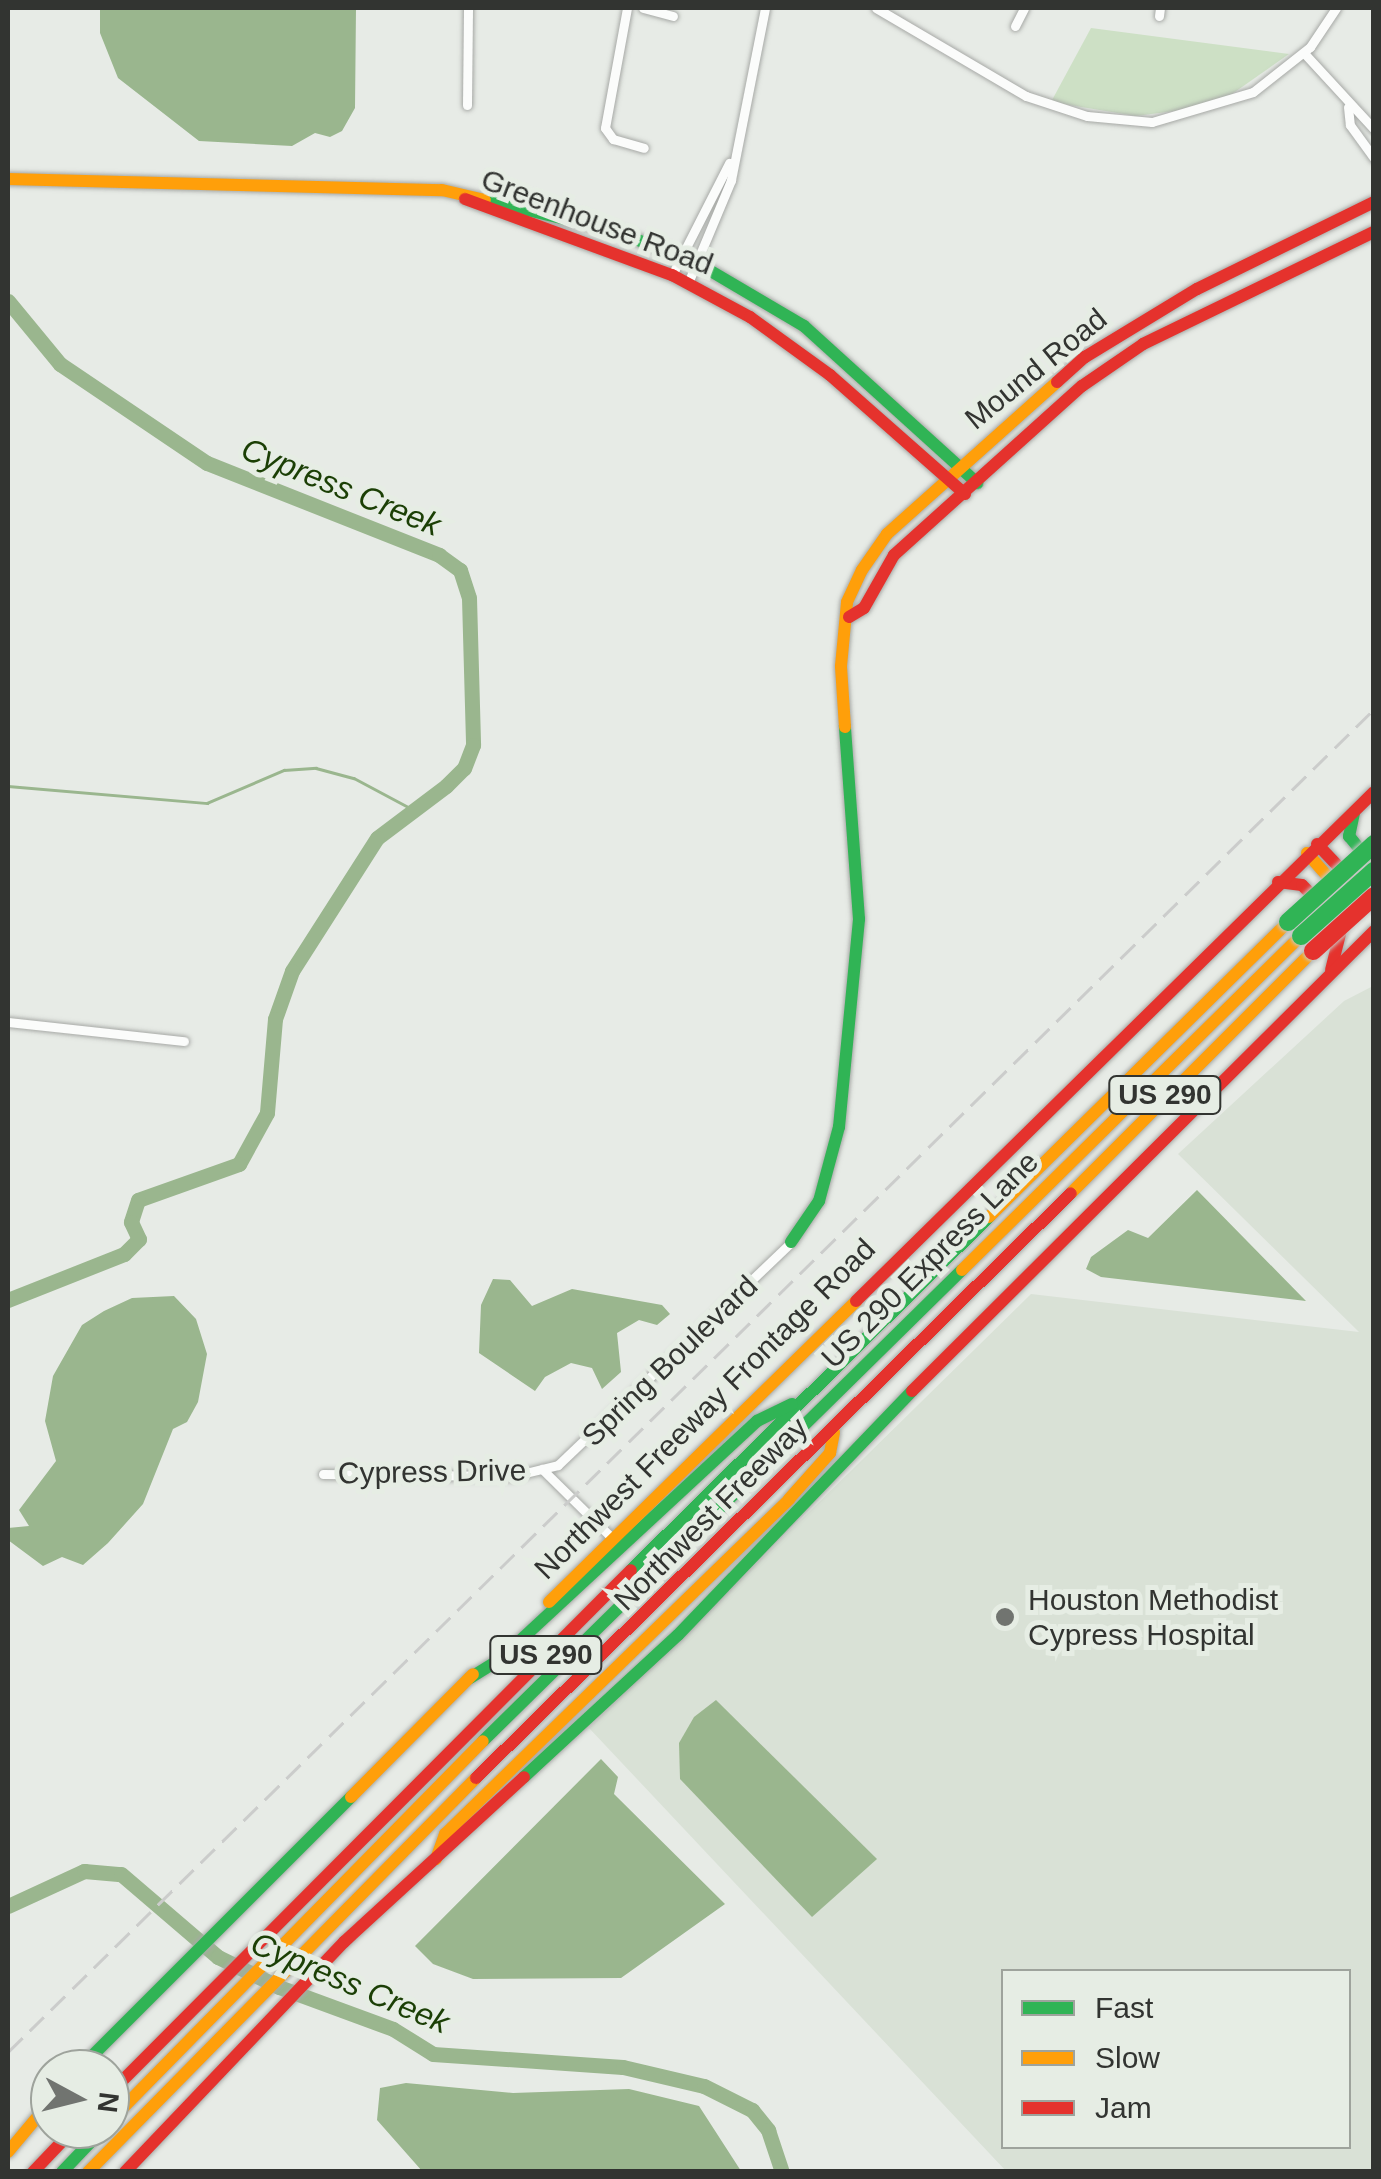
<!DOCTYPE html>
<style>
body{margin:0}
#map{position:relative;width:1381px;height:2179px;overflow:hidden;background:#e7ebe6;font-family:Helvetica,sans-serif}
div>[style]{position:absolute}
.built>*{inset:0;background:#d9e1d6}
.green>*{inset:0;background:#cde0c5}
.water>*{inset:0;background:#9ab68e}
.stream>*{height:2.5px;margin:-1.25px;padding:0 1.25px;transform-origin:1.25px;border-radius:1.25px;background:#9ab68e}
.river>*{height:15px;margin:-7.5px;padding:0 7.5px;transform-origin:7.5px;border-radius:7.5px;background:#9ab68e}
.roads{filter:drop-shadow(0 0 2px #a7a9a6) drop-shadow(0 0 2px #a7a9a6)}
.street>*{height:9px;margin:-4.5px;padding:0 4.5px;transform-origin:4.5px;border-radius:4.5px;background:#fbfcfb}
.fast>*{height:12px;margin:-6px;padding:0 6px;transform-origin:6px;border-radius:6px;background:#30b455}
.slow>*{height:12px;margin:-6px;padding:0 6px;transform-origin:6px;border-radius:6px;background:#ff9f0a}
.jam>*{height:12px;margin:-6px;padding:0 6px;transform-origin:6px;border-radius:6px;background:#e5322d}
.rail>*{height:2.5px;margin-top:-1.25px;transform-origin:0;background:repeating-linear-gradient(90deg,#cbcccb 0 20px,transparent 0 30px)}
.bridges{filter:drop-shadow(0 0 2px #c5c7c5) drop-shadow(0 0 2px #c5c7c5)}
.fast-bridge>*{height:18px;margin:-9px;padding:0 9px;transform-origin:9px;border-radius:9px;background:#30b455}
.jam-bridge>*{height:18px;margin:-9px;padding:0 9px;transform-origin:9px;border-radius:9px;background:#e5322d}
.dots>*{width:28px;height:28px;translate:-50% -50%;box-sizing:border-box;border:5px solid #e6ede4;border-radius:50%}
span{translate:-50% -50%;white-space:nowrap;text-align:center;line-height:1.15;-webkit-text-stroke:10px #e6ede4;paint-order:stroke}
.shield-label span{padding:2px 8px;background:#e6ede4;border:2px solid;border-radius:8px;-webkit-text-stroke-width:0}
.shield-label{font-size:28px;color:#323431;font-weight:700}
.street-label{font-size:30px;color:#323431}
.poi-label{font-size:30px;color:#323431}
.left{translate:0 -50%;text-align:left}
.water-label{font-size:32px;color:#1b3f05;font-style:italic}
.frame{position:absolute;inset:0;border:10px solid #323431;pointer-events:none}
.legend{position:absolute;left:1001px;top:1969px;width:350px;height:180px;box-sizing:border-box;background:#e6ede4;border:2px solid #9ea39c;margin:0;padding:12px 18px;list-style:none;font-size:30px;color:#323431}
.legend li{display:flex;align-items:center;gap:20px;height:50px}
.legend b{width:50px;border:2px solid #9ea39c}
.north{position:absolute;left:30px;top:2049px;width:100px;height:100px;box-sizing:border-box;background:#e6ede4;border:2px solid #9ea39c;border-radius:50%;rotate:97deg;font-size:28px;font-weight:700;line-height:40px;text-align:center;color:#323431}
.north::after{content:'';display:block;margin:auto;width:35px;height:45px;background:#717470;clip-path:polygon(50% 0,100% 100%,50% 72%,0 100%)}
</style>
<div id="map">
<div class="built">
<i style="clip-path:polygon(evenodd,1373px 986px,1373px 2171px,1006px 2171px,589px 1728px,1031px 1294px,1359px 1332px,1178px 1154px,1344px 1001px,1373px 986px,1004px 1972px,1348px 1972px,1348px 2146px,1004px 2146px,1004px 1972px)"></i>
</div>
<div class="green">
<i style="clip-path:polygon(1091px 28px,1289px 54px,1232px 94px,1190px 109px,1136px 116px,1051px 102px)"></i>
</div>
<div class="water">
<i style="clip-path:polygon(100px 8px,356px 8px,355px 108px,342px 131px,330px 137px,315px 133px,292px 146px,199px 141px,118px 78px,100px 33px)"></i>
<i style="clip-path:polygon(1197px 1190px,1306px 1301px,1101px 1277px,1086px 1269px,1091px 1257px,1128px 1230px,1148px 1238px)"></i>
<i style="clip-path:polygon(493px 1279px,510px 1280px,532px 1306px,572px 1289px,662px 1305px,670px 1314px,657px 1325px,639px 1320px,617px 1333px,621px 1372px,602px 1389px,592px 1368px,571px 1363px,545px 1377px,535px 1391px,479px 1353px,481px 1305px)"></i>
<i style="clip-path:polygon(174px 1296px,196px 1319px,207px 1354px,198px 1402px,187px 1422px,173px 1429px,143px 1504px,108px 1543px,83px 1565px,62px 1557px,43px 1566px,8px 1540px,8px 1528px,29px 1526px,19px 1510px,56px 1461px,45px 1421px,53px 1376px,82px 1325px,104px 1311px,132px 1298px)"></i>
<i style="clip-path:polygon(716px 1700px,877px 1859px,812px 1917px,680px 1779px,679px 1743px,694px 1717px)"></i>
<i style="clip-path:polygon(601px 1759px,618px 1777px,614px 1794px,725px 1904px,621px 1978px,473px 1979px,433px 1964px,415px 1946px)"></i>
<i style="clip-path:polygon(406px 2083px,513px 2093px,629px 2089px,699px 2106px,741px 2171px,422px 2171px,377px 2120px,380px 2088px)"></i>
</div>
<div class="stream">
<i style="left:8px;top:786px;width:200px;rotate:4.9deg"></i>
<i style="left:207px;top:803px;width:84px;rotate:-23.2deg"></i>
<i style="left:284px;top:770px;width:32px;rotate:-4deg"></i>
<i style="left:316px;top:768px;width:39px;rotate:15deg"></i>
<i style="left:354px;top:778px;width:68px;rotate:28.1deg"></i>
</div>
<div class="river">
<i style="left:8px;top:301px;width:82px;rotate:50.5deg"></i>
<i style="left:60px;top:364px;width:177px;rotate:34deg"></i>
<i style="left:207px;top:463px;width:250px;rotate:21.6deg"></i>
<i style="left:439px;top:555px;width:26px;rotate:36deg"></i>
<i style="left:460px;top:570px;width:29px;rotate:72deg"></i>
<i style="left:469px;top:598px;width:147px;rotate:88.4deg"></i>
<i style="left:473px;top:745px;width:25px;rotate:111deg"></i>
<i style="left:464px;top:768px;width:25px;rotate:135deg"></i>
<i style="left:446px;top:786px;width:86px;rotate:143deg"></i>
<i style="left:377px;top:838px;width:158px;rotate:122.6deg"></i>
<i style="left:292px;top:971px;width:51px;rotate:109.5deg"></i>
<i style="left:275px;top:1019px;width:94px;rotate:94.9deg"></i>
<i style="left:267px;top:1113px;width:58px;rotate:118.8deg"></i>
<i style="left:239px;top:1164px;width:107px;rotate:160.4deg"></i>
<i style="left:138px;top:1200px;width:23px;rotate:108deg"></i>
<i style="left:131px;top:1222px;width:19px;rotate:65deg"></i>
<i style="left:139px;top:1239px;width:21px;rotate:135deg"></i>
<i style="left:124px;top:1254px;width:125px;rotate:158.4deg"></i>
<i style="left:8px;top:1906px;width:84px;rotate:-24.7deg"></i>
<i style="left:84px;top:1871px;width:37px;rotate:5deg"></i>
<i style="left:121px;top:1874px;width:128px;rotate:40.6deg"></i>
<i style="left:218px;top:1957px;width:68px;rotate:26.2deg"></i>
<i style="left:279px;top:1987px;width:121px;rotate:20.2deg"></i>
<i style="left:393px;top:2029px;width:47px;rotate:32deg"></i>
<i style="left:433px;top:2054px;width:190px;rotate:3.9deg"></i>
<i style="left:623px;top:2067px;width:83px;rotate:13.2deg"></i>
<i style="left:704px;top:2086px;width:54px;rotate:26.6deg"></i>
<i style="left:752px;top:2110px;width:26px;rotate:51deg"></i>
<i style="left:768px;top:2130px;width:44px;rotate:71.6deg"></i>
</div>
<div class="roads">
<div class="street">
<i style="left:627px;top:8px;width:122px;rotate:100.4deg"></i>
<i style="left:605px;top:128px;width:14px;rotate:54deg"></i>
<i style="left:613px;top:139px;width:32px;rotate:16deg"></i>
<i style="left:643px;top:8px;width:31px;rotate:15deg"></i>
<i style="left:876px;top:8px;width:174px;rotate:30.4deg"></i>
<i style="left:1026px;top:96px;width:64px;rotate:18.2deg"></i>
<i style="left:1087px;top:116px;width:65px;rotate:5.3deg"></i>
<i style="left:1152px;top:122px;width:105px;rotate:-16.5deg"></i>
<i style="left:1253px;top:92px;width:73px;rotate:-38.3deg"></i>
<i style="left:1310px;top:47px;width:47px;rotate:-56.3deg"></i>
<i style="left:1159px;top:16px;width:8px;rotate:-83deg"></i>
<i style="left:1015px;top:26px;width:20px;rotate:-63deg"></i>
<i style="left:1304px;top:53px;width:103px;rotate:47.4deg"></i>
<i style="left:467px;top:105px;width:97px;rotate:-89.4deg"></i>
<i style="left:1348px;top:107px;width:18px;rotate:84deg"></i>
<i style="left:1350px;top:125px;width:41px;rotate:54deg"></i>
<i style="left:672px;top:275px;width:126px;rotate:-63deg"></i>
<i style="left:688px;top:283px;width:112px;rotate:-67.3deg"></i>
<i style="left:731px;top:180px;width:175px;rotate:-78.8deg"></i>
<i style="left:8px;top:1022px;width:177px;rotate:6.2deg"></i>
<i style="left:542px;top:1469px;width:101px;rotate:44.6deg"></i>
<i style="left:323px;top:1474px;width:190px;rotate:0.6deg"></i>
<i style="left:513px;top:1476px;width:46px;rotate:-13.7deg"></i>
<i style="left:558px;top:1465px;width:323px;rotate:-43.7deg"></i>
</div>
<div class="fast">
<i style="left:485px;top:200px;width:130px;rotate:13.3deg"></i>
<i style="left:612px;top:230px;width:91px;rotate:21.2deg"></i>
<i style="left:697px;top:263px;width:124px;rotate:30.5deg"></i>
<i style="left:804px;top:326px;width:234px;rotate:42.2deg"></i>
<i style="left:1354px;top:813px;width:24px;rotate:102deg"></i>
<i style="left:1349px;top:836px;width:40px;rotate:51deg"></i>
<i style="left:791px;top:1242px;width:50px;rotate:-55.7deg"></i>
<i style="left:819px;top:1201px;width:77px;rotate:-74.9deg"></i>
<i style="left:839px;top:1127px;width:209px;rotate:-84.5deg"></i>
<i style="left:859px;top:919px;width:193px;rotate:-94.2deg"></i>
<i style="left:631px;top:1570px;width:503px;rotate:-44.6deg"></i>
<i style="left:470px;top:1678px;width:34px;rotate:-32deg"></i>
<i style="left:499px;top:1660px;width:352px;rotate:-42.8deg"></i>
<i style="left:757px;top:1421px;width:39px;rotate:-26deg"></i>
<i style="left:483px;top:1741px;width:672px;rotate:-44.52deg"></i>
<i style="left:524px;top:1777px;width:209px;rotate:-42.7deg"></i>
<i style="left:678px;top:1635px;width:338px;rotate:-46.2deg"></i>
<i style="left:79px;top:2069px;width:385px;rotate:-45deg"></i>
<i style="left:62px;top:2172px;width:59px;rotate:-46.4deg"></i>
</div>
<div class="slow">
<i style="left:8px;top:179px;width:434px;rotate:1.5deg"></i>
<i style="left:442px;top:190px;width:44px;rotate:13.1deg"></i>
<i style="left:845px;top:727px;width:61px;rotate:-93.8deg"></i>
<i style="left:841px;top:666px;width:64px;rotate:-84.6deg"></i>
<i style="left:847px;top:602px;width:35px;rotate:-65deg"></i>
<i style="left:862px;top:570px;width:44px;rotate:-55.2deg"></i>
<i style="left:887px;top:534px;width:228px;rotate:-41.8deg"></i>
<i style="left:1307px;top:853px;width:43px;rotate:48.8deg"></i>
<i style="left:1071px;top:1193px;width:342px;rotate:-45deg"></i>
<i style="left:989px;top:1217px;width:420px;rotate:-44.6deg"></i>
<i style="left:962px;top:1270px;width:476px;rotate:-44.6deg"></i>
<i style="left:549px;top:1602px;width:430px;rotate:-44.4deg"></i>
<i style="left:351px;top:1797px;width:173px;rotate:-45.2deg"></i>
<i style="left:436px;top:1859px;width:27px;rotate:-70deg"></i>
<i style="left:445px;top:1834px;width:480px;rotate:-44.2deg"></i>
<i style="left:789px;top:1499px;width:62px;rotate:-48.3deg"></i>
<i style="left:830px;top:1453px;width:21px;rotate:-79deg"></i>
<i style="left:110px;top:2121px;width:532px;rotate:-45.53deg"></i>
<i style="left:8px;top:2152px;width:65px;rotate:-50deg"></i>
<i style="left:88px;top:2172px;width:553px;rotate:-45.44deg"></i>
</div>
<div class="jam">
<i style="left:465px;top:199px;width:221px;rotate:20.2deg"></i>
<i style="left:672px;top:275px;width:89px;rotate:28.3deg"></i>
<i style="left:750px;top:317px;width:99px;rotate:35.9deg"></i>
<i style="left:830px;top:375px;width:180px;rotate:41.4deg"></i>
<i style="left:1057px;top:382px;width:38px;rotate:-42deg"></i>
<i style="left:1085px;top:357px;width:131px;rotate:-31.3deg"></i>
<i style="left:1197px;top:289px;width:197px;rotate:-26.2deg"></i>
<i style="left:849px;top:617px;width:17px;rotate:-31deg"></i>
<i style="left:864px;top:608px;width:61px;rotate:-60.5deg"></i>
<i style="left:894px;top:555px;width:253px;rotate:-42deg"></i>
<i style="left:1082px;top:386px;width:74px;rotate:-34.5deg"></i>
<i style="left:1143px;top:344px;width:257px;rotate:-25.9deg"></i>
<i style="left:1317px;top:844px;width:83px;rotate:46.5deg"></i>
<i style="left:1278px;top:882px;width:24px;rotate:7deg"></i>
<i style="left:1302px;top:885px;width:57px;rotate:45.7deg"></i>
<i style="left:1342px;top:926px;width:45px;rotate:104deg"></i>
<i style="left:856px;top:1301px;width:726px;rotate:-44.5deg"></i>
<i style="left:912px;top:1391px;width:652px;rotate:-44.88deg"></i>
<i style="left:476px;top:1778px;width:834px;rotate:-44.51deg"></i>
<i style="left:110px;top:2093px;width:738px;rotate:-45.11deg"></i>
<i style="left:33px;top:2172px;width:59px;rotate:-46.4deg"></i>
<i style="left:125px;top:2172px;width:318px;rotate:-46.4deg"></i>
<i style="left:344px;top:1942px;width:244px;rotate:-42.5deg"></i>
</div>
</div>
<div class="rail">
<i style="left:8px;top:2052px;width:1916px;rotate:-44.51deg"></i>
</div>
<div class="bridges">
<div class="fast-bridge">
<i style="left:1288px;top:922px;width:116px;rotate:-42.2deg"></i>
<i style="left:1301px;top:936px;width:98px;rotate:-41.7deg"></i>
</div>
<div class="jam-bridge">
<i style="left:1313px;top:951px;width:82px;rotate:-42deg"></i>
</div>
</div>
<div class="dots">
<i style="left:1005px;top:1617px;background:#717470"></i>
</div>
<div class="shield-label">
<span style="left:1165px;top:1095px">US 290</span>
<span style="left:546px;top:1655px">US 290</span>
</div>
<div class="street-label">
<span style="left:597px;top:222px;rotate:21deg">Greenhouse Road</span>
<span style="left:1036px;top:369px;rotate:-39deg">Mound Road</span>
<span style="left:930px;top:1260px;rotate:-45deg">US 290 Express Lane</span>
<span style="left:670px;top:1361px;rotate:-44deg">Spring Boulevard</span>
<span style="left:705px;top:1409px;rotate:-45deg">Northwest Freeway Frontage Road</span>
<span style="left:432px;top:1472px;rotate:-1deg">Cypress Drive</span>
<span style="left:711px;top:1514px;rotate:-45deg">Northwest Freeway</span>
</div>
<div class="poi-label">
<span class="left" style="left:1028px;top:1617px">Houston Methodist<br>Cypress Hospital</span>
</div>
<div class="water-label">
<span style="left:341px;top:487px;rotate:22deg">Cypress Creek</span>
<span style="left:350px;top:1983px;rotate:23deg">Cypress Creek</span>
</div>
<div class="frame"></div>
<ul class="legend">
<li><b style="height:12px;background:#30b455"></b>Fast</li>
<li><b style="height:12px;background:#ff9f0a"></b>Slow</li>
<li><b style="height:12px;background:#e5322d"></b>Jam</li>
</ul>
<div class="north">N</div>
</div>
